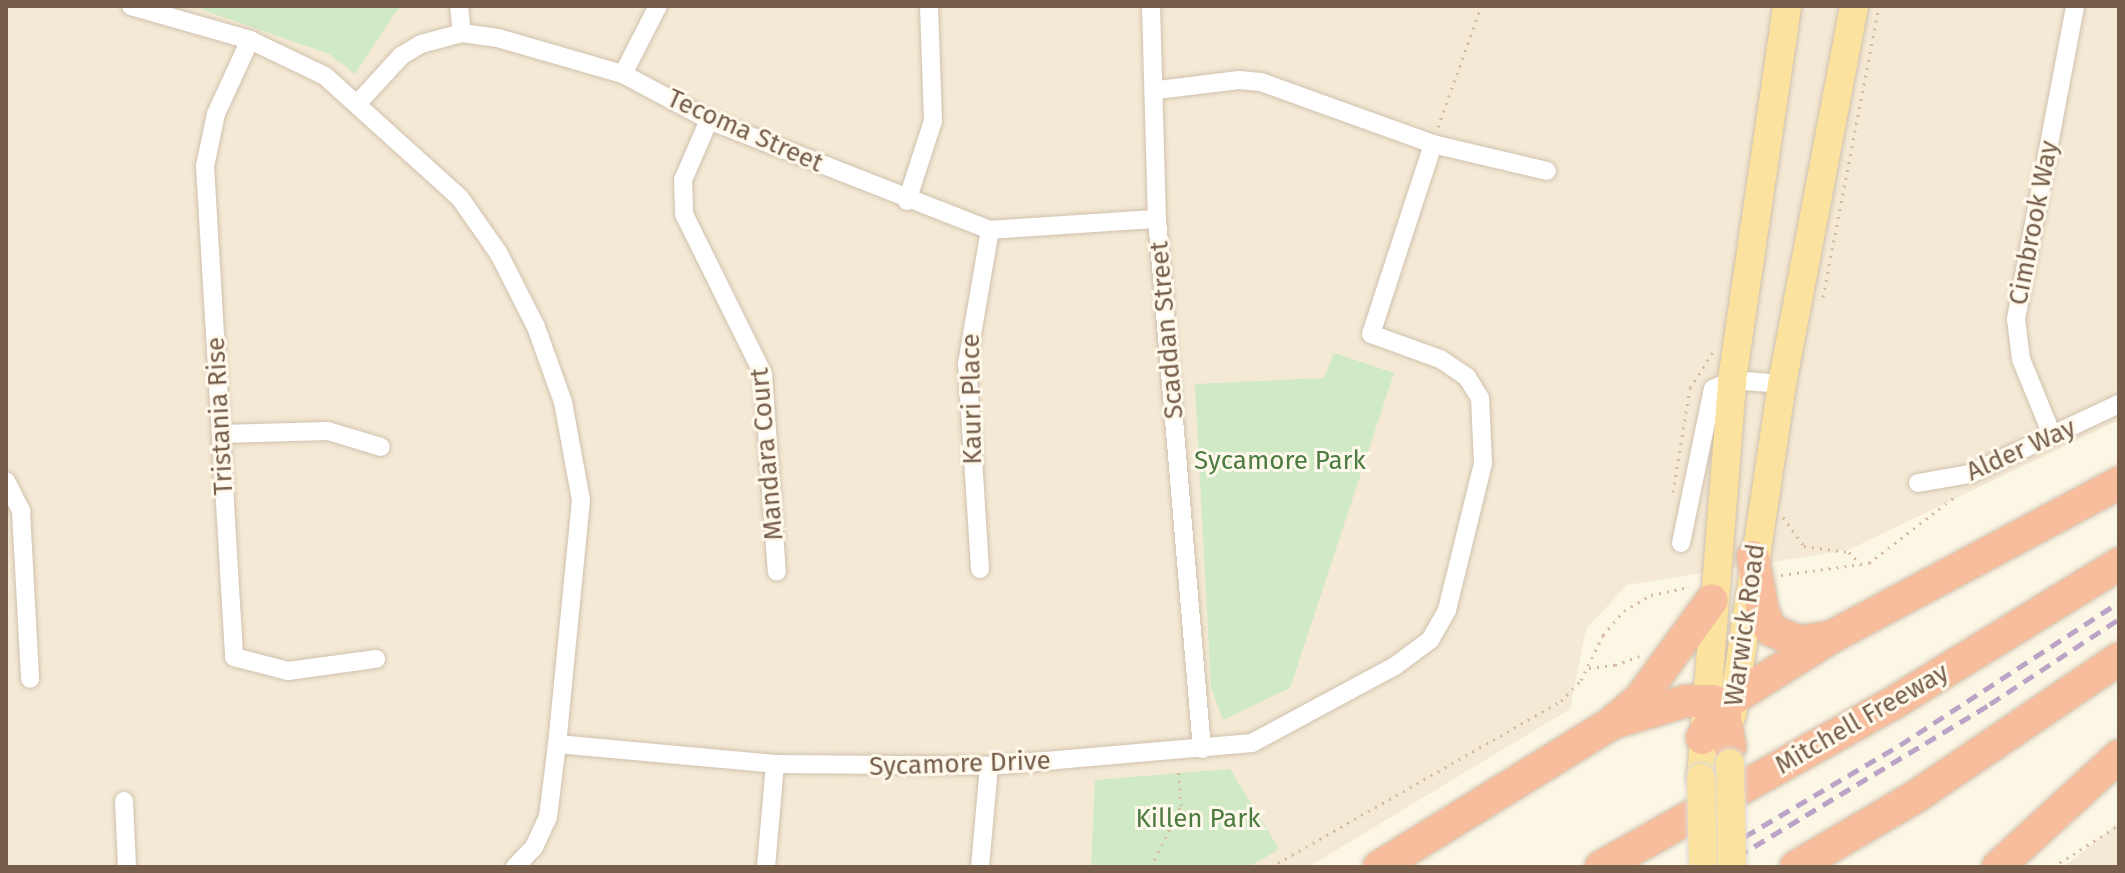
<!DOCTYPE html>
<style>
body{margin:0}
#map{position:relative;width:2125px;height:873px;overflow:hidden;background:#fcf6e5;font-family:"Fira Sans",sans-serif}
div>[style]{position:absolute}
.residential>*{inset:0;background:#f4e9d4}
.green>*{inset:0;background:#cfeac4}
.path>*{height:3px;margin-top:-1.5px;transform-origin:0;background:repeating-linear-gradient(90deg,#d7bba0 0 2px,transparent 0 8px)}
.roads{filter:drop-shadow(0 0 2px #d0c1ae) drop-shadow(0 0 2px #d0c1ae)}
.minor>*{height:18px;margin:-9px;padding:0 9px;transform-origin:9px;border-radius:9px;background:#fff}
.primary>*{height:28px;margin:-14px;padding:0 14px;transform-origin:14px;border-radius:14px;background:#fbe29e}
.motorway>*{height:32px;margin:-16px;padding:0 16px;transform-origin:16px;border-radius:16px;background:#f7bd9c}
.rail>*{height:5px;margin-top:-2.5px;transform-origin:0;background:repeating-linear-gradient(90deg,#baa3c6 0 12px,transparent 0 20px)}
.bridges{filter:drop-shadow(0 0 2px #ded8d4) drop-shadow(0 0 2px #ded8d4)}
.primary-bridge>*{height:28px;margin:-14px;padding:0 14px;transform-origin:14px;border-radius:14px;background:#fbe29e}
span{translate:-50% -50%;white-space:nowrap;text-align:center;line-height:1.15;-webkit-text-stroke:6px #fff9ec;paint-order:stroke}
.street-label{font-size:26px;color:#765e4a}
.park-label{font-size:26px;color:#4c7c42}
.frame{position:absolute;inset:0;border:8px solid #765e4a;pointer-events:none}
</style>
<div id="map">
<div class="residential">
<i style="clip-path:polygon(6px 6px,2119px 6px,2119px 420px,1848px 550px,1627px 585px,1586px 629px,1570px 709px,1308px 867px,6px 867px)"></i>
<i style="clip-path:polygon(2119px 822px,2119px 867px,2064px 867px)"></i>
</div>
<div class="green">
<i style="clip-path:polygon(192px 6px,406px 6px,397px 10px,355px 74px,329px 54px)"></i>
<i style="clip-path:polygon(1334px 353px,1394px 373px,1290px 688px,1223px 720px,1211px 687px,1195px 384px,1324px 378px)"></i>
<i style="clip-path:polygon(1230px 769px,1279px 849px,1249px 867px,1091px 867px,1095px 780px)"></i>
</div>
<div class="path">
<i style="left:1438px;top:127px;width:128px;rotate:-70.4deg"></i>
<i style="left:1823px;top:297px;width:296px;rotate:-79.1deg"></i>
<i style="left:1673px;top:492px;width:105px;rotate:-80.7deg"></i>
<i style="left:1690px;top:388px;width:43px;rotate:-57.4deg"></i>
<i style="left:1783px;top:517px;width:36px;rotate:54deg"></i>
<i style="left:1804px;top:546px;width:45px;rotate:7.6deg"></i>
<i style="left:1849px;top:552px;width:18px;rotate:47deg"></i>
<i style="left:1781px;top:575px;width:89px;rotate:-7.8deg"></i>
<i style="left:1869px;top:563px;width:111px;rotate:-37.7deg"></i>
<i style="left:1589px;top:668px;width:26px;rotate:-7deg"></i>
<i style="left:1615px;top:665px;width:29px;rotate:-20deg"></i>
<i style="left:1151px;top:867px;width:68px;rotate:-63.8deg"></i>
<i style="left:1181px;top:806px;width:39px;rotate:-94deg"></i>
<i style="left:1271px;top:867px;width:334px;rotate:-29.8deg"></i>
<i style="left:1561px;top:701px;width:29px;rotate:-46deg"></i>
<i style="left:1581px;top:680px;width:50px;rotate:-63.9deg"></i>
<i style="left:1603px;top:635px;width:32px;rotate:-49deg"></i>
<i style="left:1624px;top:611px;width:31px;rotate:-31deg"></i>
<i style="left:1651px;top:595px;width:40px;rotate:-12deg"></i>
<i style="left:2053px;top:867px;width:78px;rotate:-32.5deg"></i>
</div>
<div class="roads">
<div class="minor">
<i style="left:131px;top:6px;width:124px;rotate:15.9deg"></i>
<i style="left:250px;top:40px;width:83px;rotate:25.6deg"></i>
<i style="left:325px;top:76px;width:182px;rotate:42.1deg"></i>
<i style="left:460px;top:198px;width:68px;rotate:55.1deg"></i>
<i style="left:499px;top:254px;width:82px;rotate:63.1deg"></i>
<i style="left:536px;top:327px;width:80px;rotate:70.2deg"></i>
<i style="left:563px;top:402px;width:100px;rotate:79.6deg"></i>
<i style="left:581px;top:500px;width:245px;rotate:95.6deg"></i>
<i style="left:557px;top:744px;width:219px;rotate:5.2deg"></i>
<i style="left:775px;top:764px;width:214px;rotate:0.5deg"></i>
<i style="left:989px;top:766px;width:264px;rotate:-5deg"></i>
<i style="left:1252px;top:743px;width:162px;rotate:-28.3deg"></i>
<i style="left:1395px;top:666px;width:44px;rotate:-36.6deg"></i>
<i style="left:1430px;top:640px;width:34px;rotate:-60deg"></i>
<i style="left:1447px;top:610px;width:151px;rotate:-76.2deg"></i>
<i style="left:1483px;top:463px;width:65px;rotate:-92.6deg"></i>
<i style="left:1480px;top:398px;width:25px;rotate:-122deg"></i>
<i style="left:1467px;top:377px;width:32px;rotate:-146deg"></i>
<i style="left:1440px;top:359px;width:73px;rotate:-160.1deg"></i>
<i style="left:1371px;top:334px;width:200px;rotate:-71.9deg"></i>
<i style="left:1433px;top:144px;width:183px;rotate:-160.2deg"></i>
<i style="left:1261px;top:82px;width:22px;rotate:-175deg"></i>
<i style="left:1239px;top:80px;width:83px;rotate:173deg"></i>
<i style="left:459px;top:6px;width:27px;rotate:84deg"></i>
<i style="left:1151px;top:6px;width:213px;rotate:88.4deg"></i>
<i style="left:1157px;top:219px;width:532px;rotate:85.15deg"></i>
<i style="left:250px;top:40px;width:81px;rotate:114.7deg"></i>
<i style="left:216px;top:114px;width:53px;rotate:101.9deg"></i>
<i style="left:205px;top:166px;width:492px;rotate:86.6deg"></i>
<i style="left:234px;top:657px;width:56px;rotate:14.5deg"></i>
<i style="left:288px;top:671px;width:89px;rotate:-7.8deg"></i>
<i style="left:623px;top:74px;width:76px;rotate:-62.8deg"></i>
<i style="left:358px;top:103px;width:64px;rotate:-47.5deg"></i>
<i style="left:401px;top:56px;width:23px;rotate:-31deg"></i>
<i style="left:421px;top:44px;width:42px;rotate:-15deg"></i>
<i style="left:462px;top:33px;width:36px;rotate:8deg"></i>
<i style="left:498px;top:38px;width:130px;rotate:16.1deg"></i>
<i style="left:623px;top:74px;width:98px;rotate:28.1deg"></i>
<i style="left:709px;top:120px;width:302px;rotate:21.4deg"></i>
<i style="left:990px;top:230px;width:167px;rotate:-3.8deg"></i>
<i style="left:709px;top:120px;width:65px;rotate:113.4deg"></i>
<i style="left:683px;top:180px;width:34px;rotate:88deg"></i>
<i style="left:684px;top:214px;width:178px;rotate:63.7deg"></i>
<i style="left:763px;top:374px;width:198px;rotate:86deg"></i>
<i style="left:1433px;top:144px;width:117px;rotate:13.3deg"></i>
<i style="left:907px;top:201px;width:84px;rotate:-72deg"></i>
<i style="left:933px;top:121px;width:115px;rotate:-92deg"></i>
<i style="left:221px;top:434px;width:107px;rotate:-1.6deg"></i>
<i style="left:328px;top:431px;width:55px;rotate:16.8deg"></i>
<i style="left:2052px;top:435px;width:82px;rotate:-112.2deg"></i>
<i style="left:2021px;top:359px;width:40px;rotate:-97.1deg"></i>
<i style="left:2016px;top:319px;width:319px;rotate:-79.3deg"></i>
<i style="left:6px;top:481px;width:34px;rotate:63deg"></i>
<i style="left:21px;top:511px;width:168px;rotate:86.9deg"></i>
<i style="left:1918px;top:483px;width:53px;rotate:-9.8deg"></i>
<i style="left:1970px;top:474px;width:165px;rotate:-25.2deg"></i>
<i style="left:1681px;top:543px;width:157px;rotate:-78.3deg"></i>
<i style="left:1713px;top:389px;width:21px;rotate:-25deg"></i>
<i style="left:1732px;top:380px;width:50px;rotate:4.6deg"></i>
<i style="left:980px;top:569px;width:205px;rotate:-93.6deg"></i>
<i style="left:967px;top:364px;width:136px;rotate:-80.3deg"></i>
<i style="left:124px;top:801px;width:66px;rotate:87.4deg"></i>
<i style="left:515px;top:867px;width:28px;rotate:-46deg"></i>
<i style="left:534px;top:847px;width:33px;rotate:-65deg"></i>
<i style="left:548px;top:817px;width:74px;rotate:-83deg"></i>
<i style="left:766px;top:867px;width:103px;rotate:-85deg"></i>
<i style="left:980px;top:867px;width:101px;rotate:-84.9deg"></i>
</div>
<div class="primary">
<i style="left:1732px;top:715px;width:335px;rotate:-81.4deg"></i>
<i style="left:1782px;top:384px;width:385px;rotate:-79.2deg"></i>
<i style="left:1701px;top:778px;width:399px;rotate:-85.5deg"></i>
<i style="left:1732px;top:380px;width:378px;rotate:-81.6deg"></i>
</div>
<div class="motorway">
<i style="left:1753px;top:557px;width:56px;rotate:79.7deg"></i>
<i style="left:1763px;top:612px;width:20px;rotate:66deg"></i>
<i style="left:1771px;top:630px;width:30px;rotate:23deg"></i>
<i style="left:1799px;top:642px;width:30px;rotate:-9deg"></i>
<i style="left:1619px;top:721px;width:70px;rotate:-16.6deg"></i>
<i style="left:1686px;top:701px;width:27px"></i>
<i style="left:1713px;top:701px;width:21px;rotate:55deg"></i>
<i style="left:1725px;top:718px;width:29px;rotate:80deg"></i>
<i style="left:1702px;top:738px;width:36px;rotate:-60deg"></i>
<i style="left:1720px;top:707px;width:131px;rotate:-32.2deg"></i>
<i style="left:1831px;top:637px;width:327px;rotate:-28.1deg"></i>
<i style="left:1379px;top:867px;width:270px;rotate:-31.7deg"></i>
<i style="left:1609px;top:725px;width:40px;rotate:-40deg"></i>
<i style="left:1640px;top:699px;width:122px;rotate:-54deg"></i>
<i style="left:1601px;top:867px;width:331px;rotate:-29.3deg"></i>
<i style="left:1890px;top:705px;width:269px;rotate:-31.6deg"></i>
<i style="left:1796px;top:867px;width:142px;rotate:-30.5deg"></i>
<i style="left:1918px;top:795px;width:243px;rotate:-34.1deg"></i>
<i style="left:1998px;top:867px;width:164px;rotate:-42.5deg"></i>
</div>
</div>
<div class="rail">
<i style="left:1693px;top:867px;width:240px;rotate:-30.5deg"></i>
<i style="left:1900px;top:745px;width:262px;rotate:-33.1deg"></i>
<i style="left:1720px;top:867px;width:315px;rotate:-31.1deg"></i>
<i style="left:1990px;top:704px;width:154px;rotate:-33.4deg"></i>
</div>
<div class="bridges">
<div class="primary-bridge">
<i style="left:1730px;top:763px;width:104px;rotate:88.9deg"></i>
<i style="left:1701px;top:778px;width:89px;rotate:88.7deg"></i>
</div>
</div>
<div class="street-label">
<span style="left:745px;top:131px;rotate:24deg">Tecoma Street</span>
<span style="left:2034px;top:223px;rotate:-79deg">Cimbrook Way</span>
<span style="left:1167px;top:330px;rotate:-95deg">Scaddan Street</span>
<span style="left:972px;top:399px;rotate:-91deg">Kauri Place</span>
<span style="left:220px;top:416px;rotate:-93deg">Tristania Rise</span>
<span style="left:2021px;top:450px;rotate:-24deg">Alder Way</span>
<span style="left:767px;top:454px;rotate:-95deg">Mandara Court</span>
<span style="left:1745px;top:625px;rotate:-82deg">Warwick Road</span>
<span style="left:1862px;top:719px;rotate:-30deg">Mitchell Freeway</span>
<span style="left:960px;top:764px;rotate:-2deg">Sycamore Drive</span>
</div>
<div class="park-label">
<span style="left:1280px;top:461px">Sycamore Park</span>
<span style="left:1198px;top:819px">Killen Park</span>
</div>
<div class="frame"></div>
</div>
